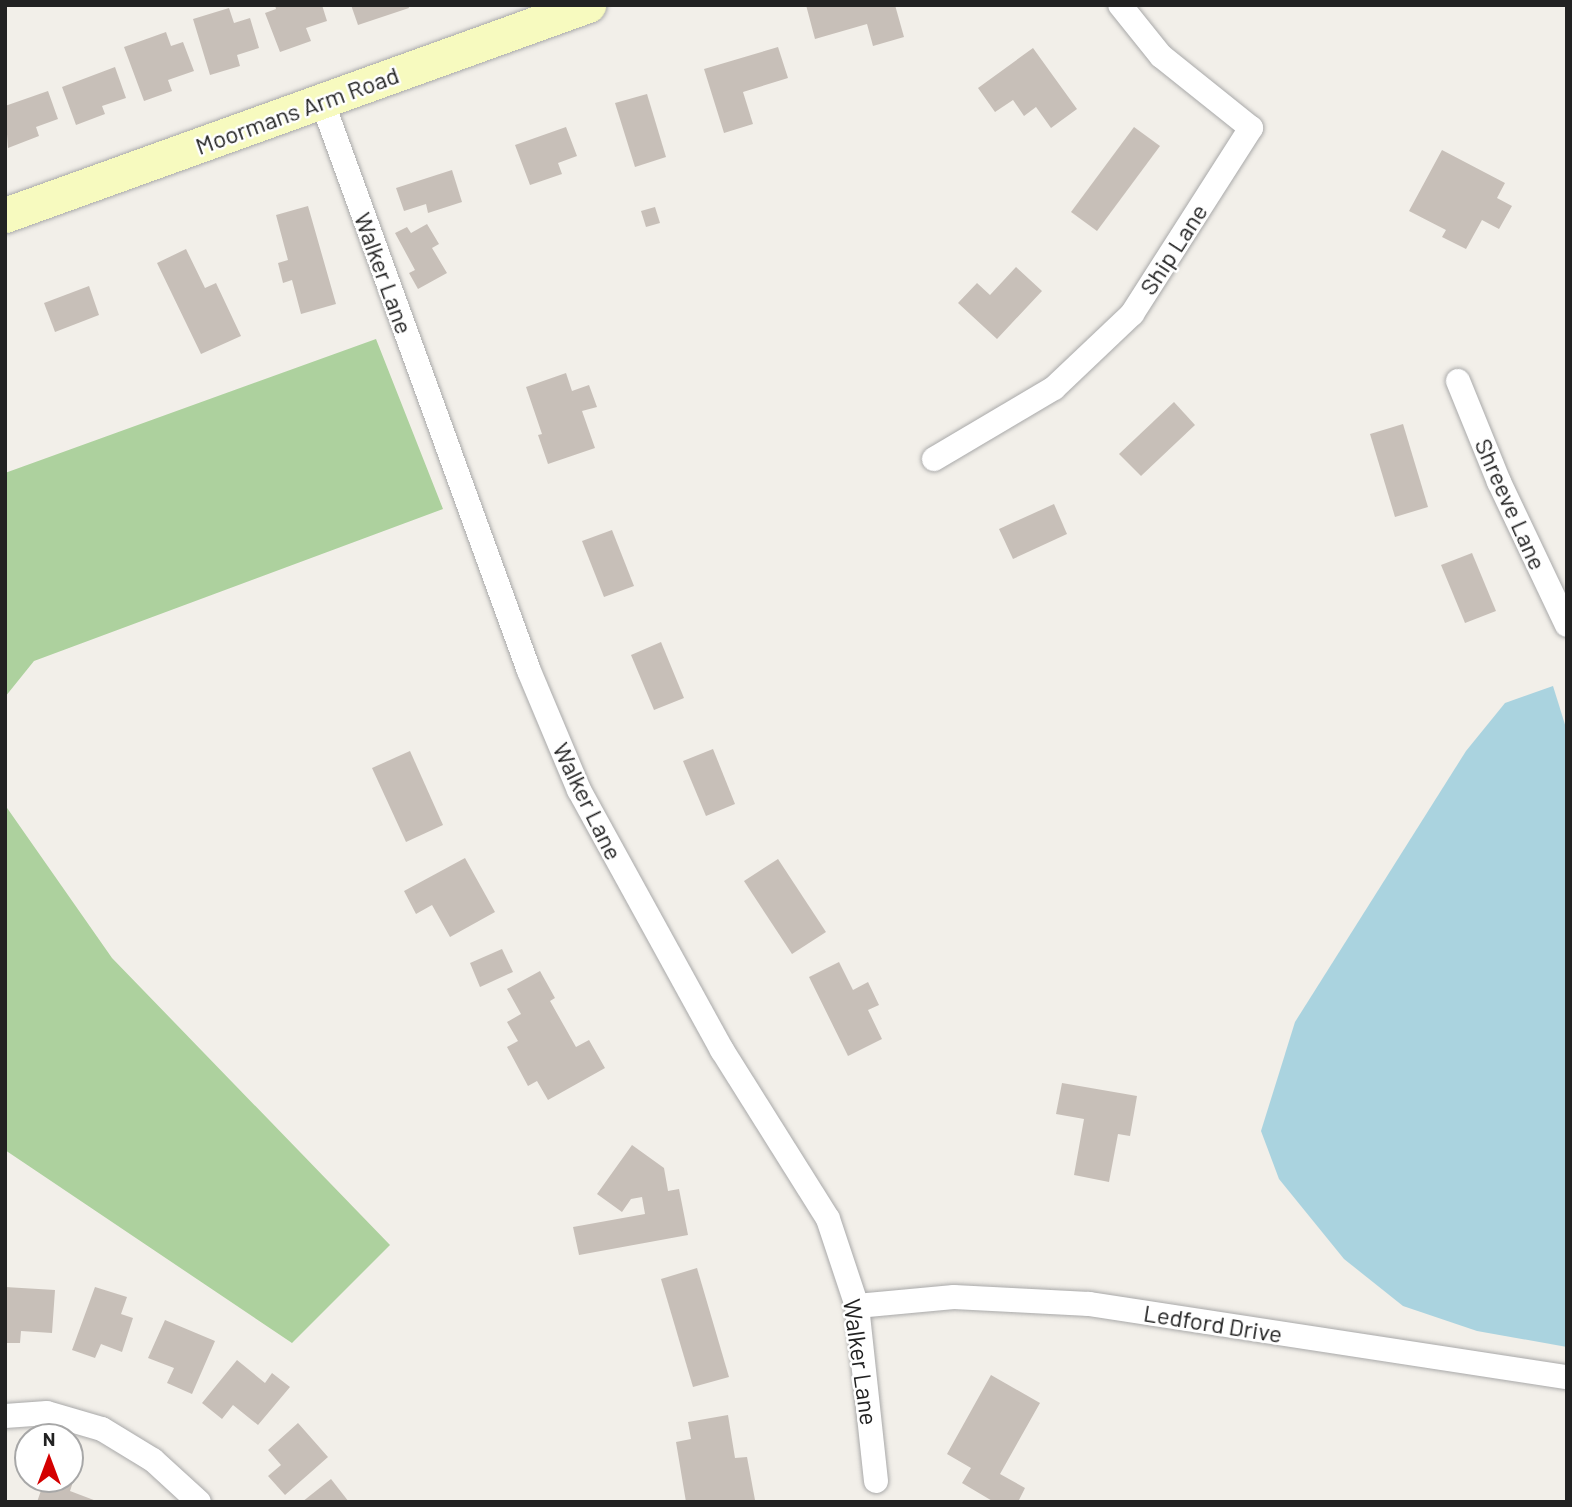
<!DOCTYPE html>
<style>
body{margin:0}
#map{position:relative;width:1572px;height:1507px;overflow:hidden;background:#f2efe9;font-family:Barlow,sans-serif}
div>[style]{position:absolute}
.forest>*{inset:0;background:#add19e}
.water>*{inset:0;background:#aad3df}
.building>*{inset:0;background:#c7bfb8}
.roads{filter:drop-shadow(0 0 2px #a9a9a9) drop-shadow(0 0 2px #a9a9a9)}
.street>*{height:24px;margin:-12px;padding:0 12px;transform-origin:12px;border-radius:12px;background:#fff}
.secondary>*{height:35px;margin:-17.5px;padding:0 17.5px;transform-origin:17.5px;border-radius:17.5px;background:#f7fabf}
span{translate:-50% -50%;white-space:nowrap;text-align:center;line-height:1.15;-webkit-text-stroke:5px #fff;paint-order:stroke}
.street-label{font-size:24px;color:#222}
.frame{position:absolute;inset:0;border:7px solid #222;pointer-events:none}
.north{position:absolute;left:14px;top:1423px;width:70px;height:70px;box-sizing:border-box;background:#fff;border:2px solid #a7a7a7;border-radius:50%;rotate:0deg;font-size:19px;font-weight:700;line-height:28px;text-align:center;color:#222}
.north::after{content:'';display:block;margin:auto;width:24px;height:32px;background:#d40000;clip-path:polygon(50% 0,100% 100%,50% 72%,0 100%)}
</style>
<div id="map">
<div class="forest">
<i style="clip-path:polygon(376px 339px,443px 509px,34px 661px,5px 697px,5px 473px)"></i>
<i style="clip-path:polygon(5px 805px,112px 958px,390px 1245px,292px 1343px,5px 1150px)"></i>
</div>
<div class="water">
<i style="clip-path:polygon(1553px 686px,1567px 731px,1567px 1347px,1477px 1331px,1403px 1306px,1344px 1259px,1279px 1179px,1261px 1131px,1295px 1022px,1466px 751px,1505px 703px)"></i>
</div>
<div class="building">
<i style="clip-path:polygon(275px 5px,322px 5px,327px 21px,306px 28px,311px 41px,280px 52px,265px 13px,276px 9px)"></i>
<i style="clip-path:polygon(351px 5px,408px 5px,409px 8px,358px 25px)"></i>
<i style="clip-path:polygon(806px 5px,895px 5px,904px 37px,873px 46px,867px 24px,815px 39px)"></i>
<i style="clip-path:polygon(229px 8px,234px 23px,250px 18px,259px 48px,237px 55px,240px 66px,210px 75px,193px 19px)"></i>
<i style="clip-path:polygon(166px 32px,171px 46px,183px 42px,194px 71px,168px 80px,172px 91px,144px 101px,124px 47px)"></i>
<i style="clip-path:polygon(778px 47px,788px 78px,743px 92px,753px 124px,724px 133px,704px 69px)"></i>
<i style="clip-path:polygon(1033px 48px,1077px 109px,1051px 128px,1036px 107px,1024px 116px,1013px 100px,995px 112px,978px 88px)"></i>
<i style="clip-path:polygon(115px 67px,126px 98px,102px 106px,105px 114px,76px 125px,62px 87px)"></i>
<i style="clip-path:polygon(48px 91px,58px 119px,36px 127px,39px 136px,8px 148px,5px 106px)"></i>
<i style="clip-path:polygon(647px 94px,666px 157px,635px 167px,615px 103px)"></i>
<i style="clip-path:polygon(566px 127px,577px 156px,558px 163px,562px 174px,530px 185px,515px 145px)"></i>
<i style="clip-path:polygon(1134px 127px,1160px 146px,1097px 231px,1071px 212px)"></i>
<i style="clip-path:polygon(1442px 150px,1505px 183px,1497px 198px,1512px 206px,1499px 229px,1482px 220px,1466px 249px,1442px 237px,1446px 230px,1409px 211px)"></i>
<i style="clip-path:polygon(452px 170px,462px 202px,428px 213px,426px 204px,404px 211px,396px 188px)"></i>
<i style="clip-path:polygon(308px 206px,336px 304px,301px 314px,292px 280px,283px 283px,278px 263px,288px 260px,276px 215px)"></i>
<i style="clip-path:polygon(655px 207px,660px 223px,646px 227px,641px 211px)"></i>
<i style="clip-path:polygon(427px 224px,439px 244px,432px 248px,447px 273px,418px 289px,409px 273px,415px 270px,395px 233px,407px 227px,411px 233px)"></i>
<i style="clip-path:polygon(186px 249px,205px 288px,216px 283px,241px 336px,201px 354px,157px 263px)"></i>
<i style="clip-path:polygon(1016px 267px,1042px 291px,997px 339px,958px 303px,977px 283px,990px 295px)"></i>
<i style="clip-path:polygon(89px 286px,99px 315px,55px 332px,44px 303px)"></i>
<i style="clip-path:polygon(566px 373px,572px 391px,589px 385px,597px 407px,582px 411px,595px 448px,548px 464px,538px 435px,542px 434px,526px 387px)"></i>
<i style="clip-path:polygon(1174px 402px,1195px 425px,1141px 476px,1119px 454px)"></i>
<i style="clip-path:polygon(1403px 424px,1428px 507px,1395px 517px,1370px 434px)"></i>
<i style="clip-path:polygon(1054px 504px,1067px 534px,1013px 559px,999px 529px)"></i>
<i style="clip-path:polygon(612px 530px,634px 586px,604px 597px,582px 541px)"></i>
<i style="clip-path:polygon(1472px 553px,1496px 611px,1465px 623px,1441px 565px)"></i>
<i style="clip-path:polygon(661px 642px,684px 698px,654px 710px,631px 655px)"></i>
<i style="clip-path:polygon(713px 749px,735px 804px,706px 816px,683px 761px)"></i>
<i style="clip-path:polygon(410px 751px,443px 825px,406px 842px,372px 768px)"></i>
<i style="clip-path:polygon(465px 858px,495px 912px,450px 937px,432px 905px,416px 914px,404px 891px)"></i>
<i style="clip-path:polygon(778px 859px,826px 932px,792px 954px,744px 881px)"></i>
<i style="clip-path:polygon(502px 949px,513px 972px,480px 987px,470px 963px)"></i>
<i style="clip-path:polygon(839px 962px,853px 990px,868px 982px,879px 1005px,868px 1010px,882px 1039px,848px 1056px,809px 977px)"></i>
<i style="clip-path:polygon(540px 971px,555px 998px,550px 1001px,576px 1047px,589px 1040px,605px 1068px,548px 1100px,537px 1081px,528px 1086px,507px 1047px,518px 1041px,507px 1022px,521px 1014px,507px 989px)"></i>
<i style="clip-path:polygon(1062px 1083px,1137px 1096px,1130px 1136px,1118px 1134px,1109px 1182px,1074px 1175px,1084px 1119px,1056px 1114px)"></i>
<i style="clip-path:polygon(632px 1145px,664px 1168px,668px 1191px,679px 1189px,688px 1235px,579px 1255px,573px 1227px,645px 1214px,642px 1197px,631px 1199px,622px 1212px,597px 1194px)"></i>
<i style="clip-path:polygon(697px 1268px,729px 1377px,693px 1387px,661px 1279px)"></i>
<i style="clip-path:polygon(5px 1287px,55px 1290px,52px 1333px,21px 1331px,20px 1343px,5px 1343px)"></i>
<i style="clip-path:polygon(95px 1287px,127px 1297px,121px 1314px,133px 1318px,122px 1352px,101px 1344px,95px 1358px,72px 1350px)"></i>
<i style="clip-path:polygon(165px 1320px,215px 1341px,192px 1394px,167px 1383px,174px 1368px,148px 1358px)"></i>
<i style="clip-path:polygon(237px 1360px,265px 1383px,272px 1373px,290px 1387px,258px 1425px,233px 1405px,222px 1419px,202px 1403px)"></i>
<i style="clip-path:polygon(991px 1375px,1040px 1403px,1000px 1474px,1025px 1488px,1018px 1502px,994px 1502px,962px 1483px,971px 1468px,947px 1454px)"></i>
<i style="clip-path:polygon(728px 1415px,735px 1458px,747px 1457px,755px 1500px,686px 1502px,676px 1442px,691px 1439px,688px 1422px)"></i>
<i style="clip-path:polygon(298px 1423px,328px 1457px,285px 1495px,268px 1476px,281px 1465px,268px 1450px)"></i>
<i style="clip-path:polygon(70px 1474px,75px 1476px,70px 1491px,99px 1502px,37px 1502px,45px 1479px,70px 1479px)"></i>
<i style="clip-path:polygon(331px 1479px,349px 1502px,302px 1502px)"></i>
</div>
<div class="roads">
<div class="street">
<i style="left:322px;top:101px;width:606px;rotate:70.04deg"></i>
<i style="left:529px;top:671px;width:129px;rotate:67.2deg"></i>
<i style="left:579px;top:790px;width:297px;rotate:61.2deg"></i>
<i style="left:722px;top:1050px;width:199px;rotate:57.9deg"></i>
<i style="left:828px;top:1219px;width:92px;rotate:71.6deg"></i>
<i style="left:857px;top:1306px;width:176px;rotate:83.8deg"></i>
<i style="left:1458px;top:381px;width:109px;rotate:67.9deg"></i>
<i style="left:1499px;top:482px;width:158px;rotate:64.6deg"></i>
<i style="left:934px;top:459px;width:139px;rotate:-30.6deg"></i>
<i style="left:1054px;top:388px;width:108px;rotate:-43.5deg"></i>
<i style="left:1132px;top:314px;width:221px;rotate:-57.4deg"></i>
<i style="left:1251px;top:128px;width:115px;rotate:-141.3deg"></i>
<i style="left:1161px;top:56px;width:65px;rotate:-128.8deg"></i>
<i style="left:857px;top:1306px;width:97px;rotate:-5.3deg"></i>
<i style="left:954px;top:1297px;width:135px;rotate:3deg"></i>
<i style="left:1089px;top:1304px;width:484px;rotate:8.7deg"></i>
<i style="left:5px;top:1416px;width:42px;rotate:-4.1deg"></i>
<i style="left:47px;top:1413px;width:57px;rotate:16.2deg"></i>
<i style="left:102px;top:1429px;width:60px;rotate:31.3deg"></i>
<i style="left:153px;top:1460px;width:62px;rotate:42.4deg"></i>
</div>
<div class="secondary">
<i style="left:5px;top:215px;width:620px;rotate:-19.81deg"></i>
</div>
</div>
<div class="street-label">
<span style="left:297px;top:110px;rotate:-20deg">Moormans Arm Road</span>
<span style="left:1173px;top:249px;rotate:-57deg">Ship Lane</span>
<span style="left:384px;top:273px;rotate:70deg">Walker Lane</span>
<span style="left:1511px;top:504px;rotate:66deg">Shreeve Lane</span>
<span style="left:588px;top:801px;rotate:64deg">Walker Lane</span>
<span style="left:1213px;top:1323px;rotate:9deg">Ledford Drive</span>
<span style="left:861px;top:1362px;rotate:82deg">Walker Lane</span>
</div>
<div class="frame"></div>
<div class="north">N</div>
</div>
